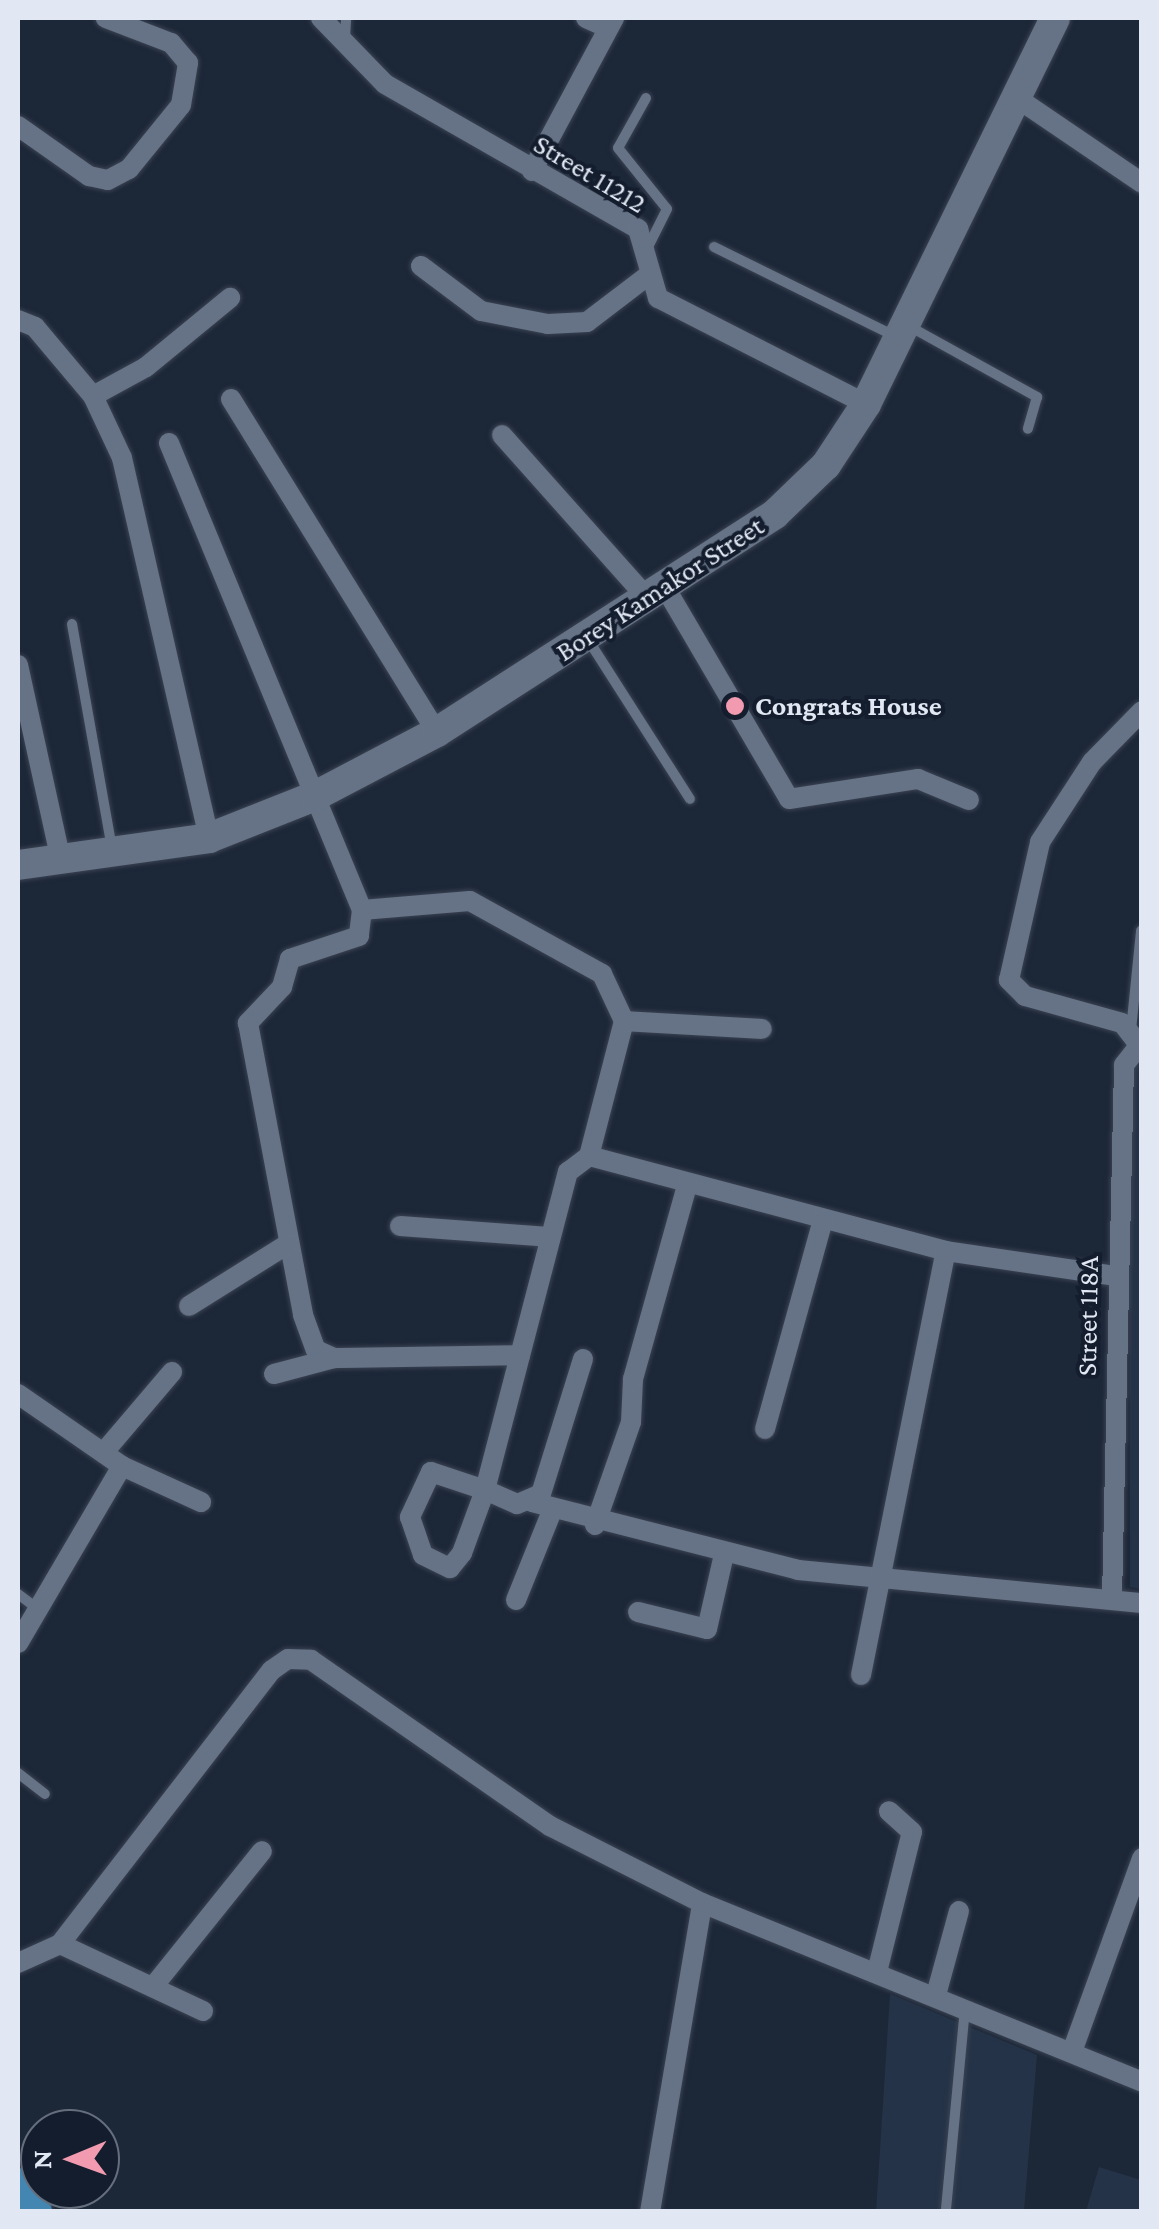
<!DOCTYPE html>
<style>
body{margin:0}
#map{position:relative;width:1159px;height:2229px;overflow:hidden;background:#1c2738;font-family:"Crimson Pro",serif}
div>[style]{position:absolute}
.built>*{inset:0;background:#253348}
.roads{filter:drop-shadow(0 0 2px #3b4352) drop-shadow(0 0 2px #3b4352)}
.lane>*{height:10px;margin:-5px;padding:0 5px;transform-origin:5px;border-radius:5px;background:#667387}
.street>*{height:20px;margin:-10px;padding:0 10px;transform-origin:10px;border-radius:10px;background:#667387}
.secondary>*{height:30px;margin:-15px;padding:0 15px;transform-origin:15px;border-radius:15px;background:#667387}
.primary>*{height:32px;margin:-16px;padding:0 16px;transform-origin:16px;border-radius:16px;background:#4386b2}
.dots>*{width:28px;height:28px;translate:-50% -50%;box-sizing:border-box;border:5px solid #131d2d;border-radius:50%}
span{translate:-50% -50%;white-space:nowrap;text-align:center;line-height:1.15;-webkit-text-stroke:8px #131d2d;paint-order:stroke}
.street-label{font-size:28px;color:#e1e8f4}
.poi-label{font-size:28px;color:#e1e8f4;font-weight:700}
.left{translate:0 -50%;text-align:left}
.frame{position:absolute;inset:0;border:20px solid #e1e8f4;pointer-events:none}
.north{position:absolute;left:20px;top:2109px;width:100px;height:100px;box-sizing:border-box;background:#131d2d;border:2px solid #656e7d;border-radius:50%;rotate:269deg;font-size:28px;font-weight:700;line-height:40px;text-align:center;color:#e1e8f4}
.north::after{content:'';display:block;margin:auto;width:35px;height:45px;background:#f29ab0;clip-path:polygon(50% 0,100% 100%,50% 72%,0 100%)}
</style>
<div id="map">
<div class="built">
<i style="clip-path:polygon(1141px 1053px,1141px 1589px,1130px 1587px,1129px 1072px)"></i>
<i style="clip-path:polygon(890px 1994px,1037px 2055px,1024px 2211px,876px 2212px)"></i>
<i style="clip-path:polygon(1099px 2167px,1141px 2180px,1141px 2211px,1086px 2211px)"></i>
</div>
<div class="roads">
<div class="lane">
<i style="left:345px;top:39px;width:21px;rotate:-87deg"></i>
<i style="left:646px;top:98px;width:57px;rotate:119.2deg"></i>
<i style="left:618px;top:148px;width:78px;rotate:51.2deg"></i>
<i style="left:667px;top:209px;width:45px;rotate:116.6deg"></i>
<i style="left:714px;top:247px;width:202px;rotate:26.2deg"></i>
<i style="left:907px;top:325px;width:149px;rotate:29deg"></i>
<i style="left:1037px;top:397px;width:33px;rotate:106deg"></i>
<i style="left:72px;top:624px;width:229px;rotate:79.9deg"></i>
<i style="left:587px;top:638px;width:191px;rotate:57.4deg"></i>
<i style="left:1131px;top:1030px;width:100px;rotate:-84.2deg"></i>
<i style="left:18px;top:1594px;width:25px;rotate:37deg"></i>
<i style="left:18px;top:1773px;width:34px;rotate:38deg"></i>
<i style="left:946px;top:2209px;width:202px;rotate:-84.6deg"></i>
</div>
<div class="street">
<i style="left:321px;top:18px;width:92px;rotate:45.9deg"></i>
<i style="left:385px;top:84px;width:292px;rotate:29.8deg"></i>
<i style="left:638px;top:229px;width:72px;rotate:73.8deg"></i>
<i style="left:658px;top:298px;width:233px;rotate:27deg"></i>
<i style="left:586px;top:18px;width:24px;rotate:24deg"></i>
<i style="left:1014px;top:96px;width:155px;rotate:34.2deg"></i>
<i style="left:18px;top:126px;width:87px;rotate:35.2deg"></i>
<i style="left:89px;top:176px;width:19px;rotate:12deg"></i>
<i style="left:108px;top:180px;width:24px;rotate:-28deg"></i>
<i style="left:129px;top:169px;width:82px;rotate:-50.9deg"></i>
<i style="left:181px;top:105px;width:43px;rotate:-80.5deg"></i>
<i style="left:188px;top:63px;width:26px;rotate:-130deg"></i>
<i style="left:171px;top:43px;width:70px;rotate:-159deg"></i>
<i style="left:532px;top:171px;width:174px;rotate:-61.8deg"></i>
<i style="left:421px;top:266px;width:75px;rotate:36.9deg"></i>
<i style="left:481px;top:311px;width:68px;rotate:11deg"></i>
<i style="left:548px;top:324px;width:39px;rotate:-3deg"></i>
<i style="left:587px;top:322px;width:74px;rotate:-37.3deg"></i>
<i style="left:18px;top:320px;width:18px;rotate:22deg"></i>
<i style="left:35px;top:327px;width:90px;rotate:50deg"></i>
<i style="left:93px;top:396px;width:68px;rotate:64.9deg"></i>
<i style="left:122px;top:458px;width:390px;rotate:77.1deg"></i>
<i style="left:93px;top:396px;width:60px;rotate:-28.7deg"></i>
<i style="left:146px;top:367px;width:109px;rotate:-39.4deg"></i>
<i style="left:231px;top:399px;width:392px;rotate:58.3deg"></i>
<i style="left:502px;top:435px;width:221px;rotate:48.3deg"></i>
<i style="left:169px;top:443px;width:505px;rotate:67.55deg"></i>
<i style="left:362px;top:910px;width:26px;rotate:97deg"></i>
<i style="left:359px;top:936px;width:73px;rotate:161.6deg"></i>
<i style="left:290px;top:959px;width:29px;rotate:106deg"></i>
<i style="left:282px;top:987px;width:50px;rotate:133.4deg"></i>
<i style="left:248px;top:1023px;width:297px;rotate:79.3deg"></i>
<i style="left:303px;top:1315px;width:37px;rotate:70deg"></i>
<i style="left:316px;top:1350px;width:20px;rotate:24deg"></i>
<i style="left:666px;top:589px;width:243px;rotate:59.6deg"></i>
<i style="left:789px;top:799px;width:131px;rotate:-8.8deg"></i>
<i style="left:918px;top:779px;width:55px;rotate:22.4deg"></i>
<i style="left:18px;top:665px;width:201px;rotate:77.6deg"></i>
<i style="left:362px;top:910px;width:108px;rotate:-4.8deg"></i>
<i style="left:470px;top:901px;width:151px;rotate:28.9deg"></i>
<i style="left:602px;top:974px;width:52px;rotate:64.9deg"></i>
<i style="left:624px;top:1021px;width:139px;rotate:104.5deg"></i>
<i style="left:624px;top:1021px;width:138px;rotate:3.3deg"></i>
<i style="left:1137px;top:1042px;width:24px;rotate:-128deg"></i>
<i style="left:1122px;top:1023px;width:101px;rotate:-164.4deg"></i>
<i style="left:1025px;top:996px;width:23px;rotate:-135deg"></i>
<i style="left:1009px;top:980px;width:141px;rotate:-77.3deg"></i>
<i style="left:1040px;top:842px;width:95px;rotate:-57deg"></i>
<i style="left:1092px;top:762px;width:71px;rotate:-45.6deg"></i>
<i style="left:589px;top:1156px;width:369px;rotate:14.9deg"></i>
<i style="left:946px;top:1251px;width:171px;rotate:8.4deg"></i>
<i style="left:400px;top:1226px;width:149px;rotate:4.2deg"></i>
<i style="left:189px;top:1306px;width:117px;rotate:-32.1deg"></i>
<i style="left:583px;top:1359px;width:141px;rotate:107.3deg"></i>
<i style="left:541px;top:1494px;width:26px;rotate:157deg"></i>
<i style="left:517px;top:1504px;width:35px;rotate:-156deg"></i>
<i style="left:485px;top:1490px;width:57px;rotate:-161.6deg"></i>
<i style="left:431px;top:1472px;width:50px;rotate:115deg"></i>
<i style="left:410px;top:1517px;width:40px;rotate:71.1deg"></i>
<i style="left:423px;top:1555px;width:30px;rotate:26deg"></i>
<i style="left:450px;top:1568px;width:19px;rotate:-51deg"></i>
<i style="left:462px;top:1553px;width:67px;rotate:-69.9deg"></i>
<i style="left:485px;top:1490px;width:329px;rotate:-75.4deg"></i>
<i style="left:568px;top:1172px;width:26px;rotate:-37deg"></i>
<i style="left:274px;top:1374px;width:62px;rotate:-14.9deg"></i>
<i style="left:334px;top:1358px;width:186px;rotate:-0.9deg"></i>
<i style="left:18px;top:1394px;width:126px;rotate:34.7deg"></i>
<i style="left:122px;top:1466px;width:205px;rotate:120.4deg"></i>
<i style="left:765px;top:1429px;width:217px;rotate:-74.5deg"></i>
<i style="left:104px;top:1452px;width:105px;rotate:-49.6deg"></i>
<i style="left:122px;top:1466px;width:87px;rotate:24.5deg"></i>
<i style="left:532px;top:1502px;width:275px;rotate:14.3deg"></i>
<i style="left:798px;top:1570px;width:346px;rotate:5.5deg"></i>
<i style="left:595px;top:1525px;width:109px;rotate:-70.7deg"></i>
<i style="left:631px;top:1422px;width:43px;rotate:-87.3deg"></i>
<i style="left:633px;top:1379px;width:201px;rotate:-74.4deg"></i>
<i style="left:1112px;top:1599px;width:534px;rotate:-88.71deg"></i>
<i style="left:1124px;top:1065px;width:29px;rotate:-52deg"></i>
<i style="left:516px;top:1600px;width:96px;rotate:-68deg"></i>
<i style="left:638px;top:1612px;width:71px;rotate:13.8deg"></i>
<i style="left:707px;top:1629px;width:77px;rotate:-77.2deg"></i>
<i style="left:861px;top:1675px;width:432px;rotate:-78.7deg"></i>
<i style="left:60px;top:1944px;width:158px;rotate:25.1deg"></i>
<i style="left:18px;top:1963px;width:46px;rotate:-24.3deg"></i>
<i style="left:60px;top:1944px;width:346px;rotate:-52.3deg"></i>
<i style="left:272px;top:1670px;width:19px;rotate:-35deg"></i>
<i style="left:288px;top:1659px;width:23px;rotate:2deg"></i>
<i style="left:311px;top:1660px;width:291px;rotate:34.8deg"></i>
<i style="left:550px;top:1826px;width:170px;rotate:26.9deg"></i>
<i style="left:702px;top:1903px;width:475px;rotate:22.1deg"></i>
<i style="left:877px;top:1972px;width:144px;rotate:-76deg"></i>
<i style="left:912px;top:1832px;width:31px;rotate:-138deg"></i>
<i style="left:156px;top:1983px;width:169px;rotate:-51.2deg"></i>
<i style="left:936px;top:1995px;width:87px;rotate:-74.7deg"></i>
<i style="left:1073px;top:2049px;width:203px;rotate:-70.1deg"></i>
<i style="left:650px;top:2212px;width:313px;rotate:-80.4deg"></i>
</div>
<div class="secondary">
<i style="left:18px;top:865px;width:193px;rotate:-8deg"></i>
<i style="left:209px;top:838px;width:114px;rotate:-21.6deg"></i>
<i style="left:315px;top:796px;width:138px;rotate:-27.7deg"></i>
<i style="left:437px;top:732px;width:402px;rotate:-32.8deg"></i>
<i style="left:775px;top:514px;width:71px;rotate:-43.9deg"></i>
<i style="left:826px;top:465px;width:73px;rotate:-56.7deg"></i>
<i style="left:866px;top:404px;width:430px;rotate:-63.9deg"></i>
</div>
<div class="primary">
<i style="left:18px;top:2184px;width:33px;rotate:57deg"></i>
</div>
</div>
<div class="dots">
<i style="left:735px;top:706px;background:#f29ab0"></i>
</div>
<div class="street-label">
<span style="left:590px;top:174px;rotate:31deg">Street 11212</span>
<span style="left:660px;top:589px;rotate:-33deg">Borey Kamakor Street</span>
<span style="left:1088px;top:1316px;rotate:-89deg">Street 118A</span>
</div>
<div class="poi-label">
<span class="left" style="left:755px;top:706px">Congrats House</span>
</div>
<div class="frame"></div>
<div class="north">N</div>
</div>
